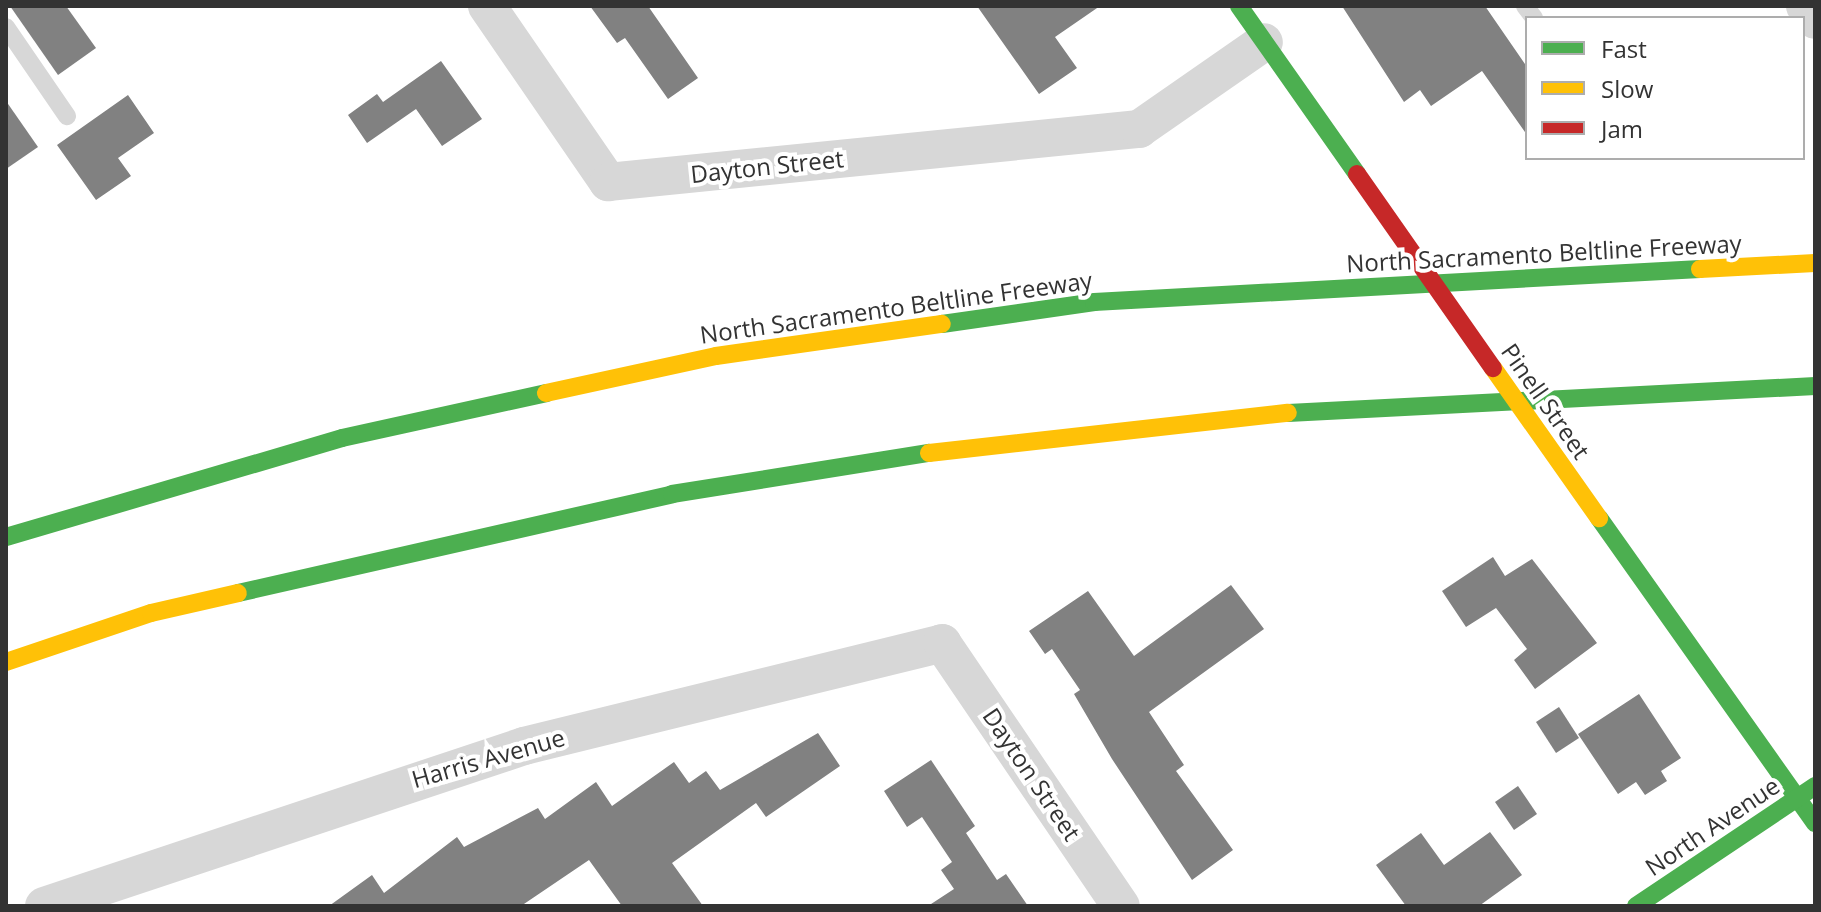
<!DOCTYPE html>
<style>
body{margin:0}
#map{position:relative;width:1821px;height:912px;overflow:hidden;background:#fff;font-family:"Open Sans",sans-serif}
div>[style]{position:absolute}
.building>*{inset:0;background:#818181}
.lane>*{height:18px;margin:-9px;padding:0 9px;transform-origin:9px;border-radius:9px;background:#d7d7d7}
.street>*{height:38px;margin:-19px;padding:0 19px;transform-origin:19px;border-radius:19px;background:#d7d7d7}
.fast>*{height:18px;margin:-9px;padding:0 9px;transform-origin:9px;border-radius:9px;background:#4caf50}
.slow>*{height:18px;margin:-9px;padding:0 9px;transform-origin:9px;border-radius:9px;background:#ffc107}
.slow-bridge>*{height:18px;margin:-9px;padding:0 9px;transform-origin:9px;border-radius:9px;background:#ffc107}
.jam-bridge>*{height:18px;margin:-9px;padding:0 9px;transform-origin:9px;border-radius:9px;background:#c62828}
span{translate:-50% -50%;white-space:nowrap;text-align:center;line-height:1.15;-webkit-text-stroke:8px #fff;paint-order:stroke}
.street-label{font-size:24px;color:#333}
.frame{position:absolute;inset:0;border:8px solid #333;pointer-events:none}
.legend{position:absolute;left:1525px;top:16px;width:280px;height:144px;box-sizing:border-box;background:#fff;border:2px solid #adadad;margin:0;padding:10px 14px;list-style:none;font-size:24px;color:#333}
.legend li{display:flex;align-items:center;gap:16px;height:40px}
.legend b{width:40px;border:2px solid #adadad}
</style>
<div id="map">
<div class="building">
<i style="clip-path:polygon(10px 6px,66px 6px,96px 48px,58px 75px)"></i>
<i style="clip-path:polygon(590px 6px,648px 6px,698px 78px,668px 99px,625px 38px,617px 43px)"></i>
<i style="clip-path:polygon(977px 6px,1100px 6px,1055px 37px,1077px 68px,1039px 94px)"></i>
<i style="clip-path:polygon(1342px 6px,1485px 6px,1527px 67px,1527px 135px,1482px 71px,1431px 106px,1420px 90px,1404px 102px)"></i>
<i style="clip-path:polygon(441px 61px,482px 119px,442px 146px,416px 109px,367px 143px,348px 115px,377px 94px,383px 102px)"></i>
<i style="clip-path:polygon(128px 95px,154px 133px,118px 158px,131px 176px,96px 200px,57px 145px)"></i>
<i style="clip-path:polygon(6px 101px,38px 147px,6px 169px)"></i>
<i style="clip-path:polygon(1493px 557px,1505px 576px,1532px 559px,1597px 643px,1535px 689px,1514px 660px,1527px 649px,1496px 608px,1466px 627px,1442px 591px)"></i>
<i style="clip-path:polygon(1231px 585px,1264px 629px,1149px 712px,1184px 765px,1176px 771px,1233px 850px,1192px 880px,1112px 759px,1074px 694px,1080px 690px,1052px 649px,1045px 654px,1029px 631px,1088px 591px,1134px 656px)"></i>
<i style="clip-path:polygon(1639px 694px,1681px 758px,1661px 771px,1667px 781px,1645px 795px,1636px 782px,1618px 794px,1578px 734px)"></i>
<i style="clip-path:polygon(1559px 707px,1579px 738px,1556px 753px,1536px 722px)"></i>
<i style="clip-path:polygon(818px 733px,840px 766px,766px 817px,756px 803px,672px 863px,703px 906px,622px 906px,589px 860px,521px 906px,329px 906px,372px 875px,384px 893px,457px 837px,464px 847px,538px 808px,545px 819px,596px 782px,612px 806px,674px 762px,689px 783px,706px 771px,720px 790px)"></i>
<i style="clip-path:polygon(931px 760px,975px 826px,966px 833px,997px 880px,1006px 874px,1028px 906px,928px 906px,954px 889px,941px 870px,952px 862px,922px 817px,907px 827px,884px 791px)"></i>
<i style="clip-path:polygon(1518px 786px,1537px 814px,1514px 830px,1495px 802px)"></i>
<i style="clip-path:polygon(1490px 832px,1522px 875px,1479px 906px,1406px 906px,1376px 865px,1421px 833px,1444px 865px)"></i>
</div>
<div class="lane">
<i style="left:1525px;top:6px;width:15px;rotate:53deg"></i>
<i style="left:6px;top:27px;width:108px;rotate:55.6deg"></i>
</div>
<div class="street">
<i style="left:487px;top:6px;width:214px;rotate:55.5deg"></i>
<i style="left:608px;top:182px;width:534px;rotate:-5.7deg"></i>
<i style="left:1139px;top:129px;width:152px;rotate:-34.8deg"></i>
<i style="left:1805px;top:6px;width:17px;rotate:54deg"></i>
<i style="left:44px;top:906px;width:506px;rotate:-18.43deg"></i>
<i style="left:524px;top:746px;width:431px;rotate:-13.8deg"></i>
<i style="left:942px;top:643px;width:318px;rotate:55.8deg"></i>
</div>
<div class="fast">
<i style="left:1239px;top:6px;width:205px;rotate:54.9deg"></i>
<i style="left:942px;top:324px;width:154px;rotate:-8.2deg"></i>
<i style="left:1094px;top:302px;width:607px;rotate:-3.12deg"></i>
<i style="left:1288px;top:413px;width:528px;rotate:-2.93deg"></i>
<i style="left:1599px;top:518px;width:374px;rotate:54.7deg"></i>
<i style="left:6px;top:537px;width:350px;rotate:-16.4deg"></i>
<i style="left:342px;top:438px;width:209px;rotate:-12.4deg"></i>
<i style="left:238px;top:593px;width:445px;rotate:-12.8deg"></i>
<i style="left:672px;top:494px;width:260px;rotate:-9.1deg"></i>
<i style="left:1636px;top:906px;width:216px;rotate:-33.8deg"></i>
</div>
<div class="slow">
<i style="left:1700px;top:269px;width:115px;rotate:-3deg"></i>
<i style="left:546px;top:393px;width:174px;rotate:-12.3deg"></i>
<i style="left:716px;top:356px;width:228px;rotate:-8.1deg"></i>
<i style="left:929px;top:453px;width:361px;rotate:-6.4deg"></i>
<i style="left:6px;top:662px;width:153px;rotate:-18.7deg"></i>
<i style="left:151px;top:613px;width:89px;rotate:-12.9deg"></i>
</div>
<div class="slow-bridge">
<i style="left:1493px;top:368px;width:184px;rotate:54.8deg"></i>
</div>
<div class="jam-bridge">
<i style="left:1357px;top:174px;width:237px;rotate:55deg"></i>
</div>
<div class="street-label">
<span style="left:767px;top:166px;rotate:-6deg">Dayton Street</span>
<span style="left:1544px;top:253px;rotate:-3deg">North Sacramento Beltline Freeway</span>
<span style="left:896px;top:307px;rotate:-8deg">North Sacramento Beltline Freeway</span>
<span style="left:1546px;top:401px;rotate:55deg">Pinell Street</span>
<span style="left:488px;top:758px;rotate:-16deg">Harris Avenue</span>
<span style="left:1032px;top:774px;rotate:56deg">Dayton Street</span>
<span style="left:1712px;top:826px;rotate:-34deg">North Avenue</span>
</div>
<div class="frame"></div>
<ul class="legend">
<li><b style="height:10px;background:#4caf50"></b>Fast</li>
<li><b style="height:10px;background:#ffc107"></b>Slow</li>
<li><b style="height:10px;background:#c62828"></b>Jam</li>
</ul>
</div>
